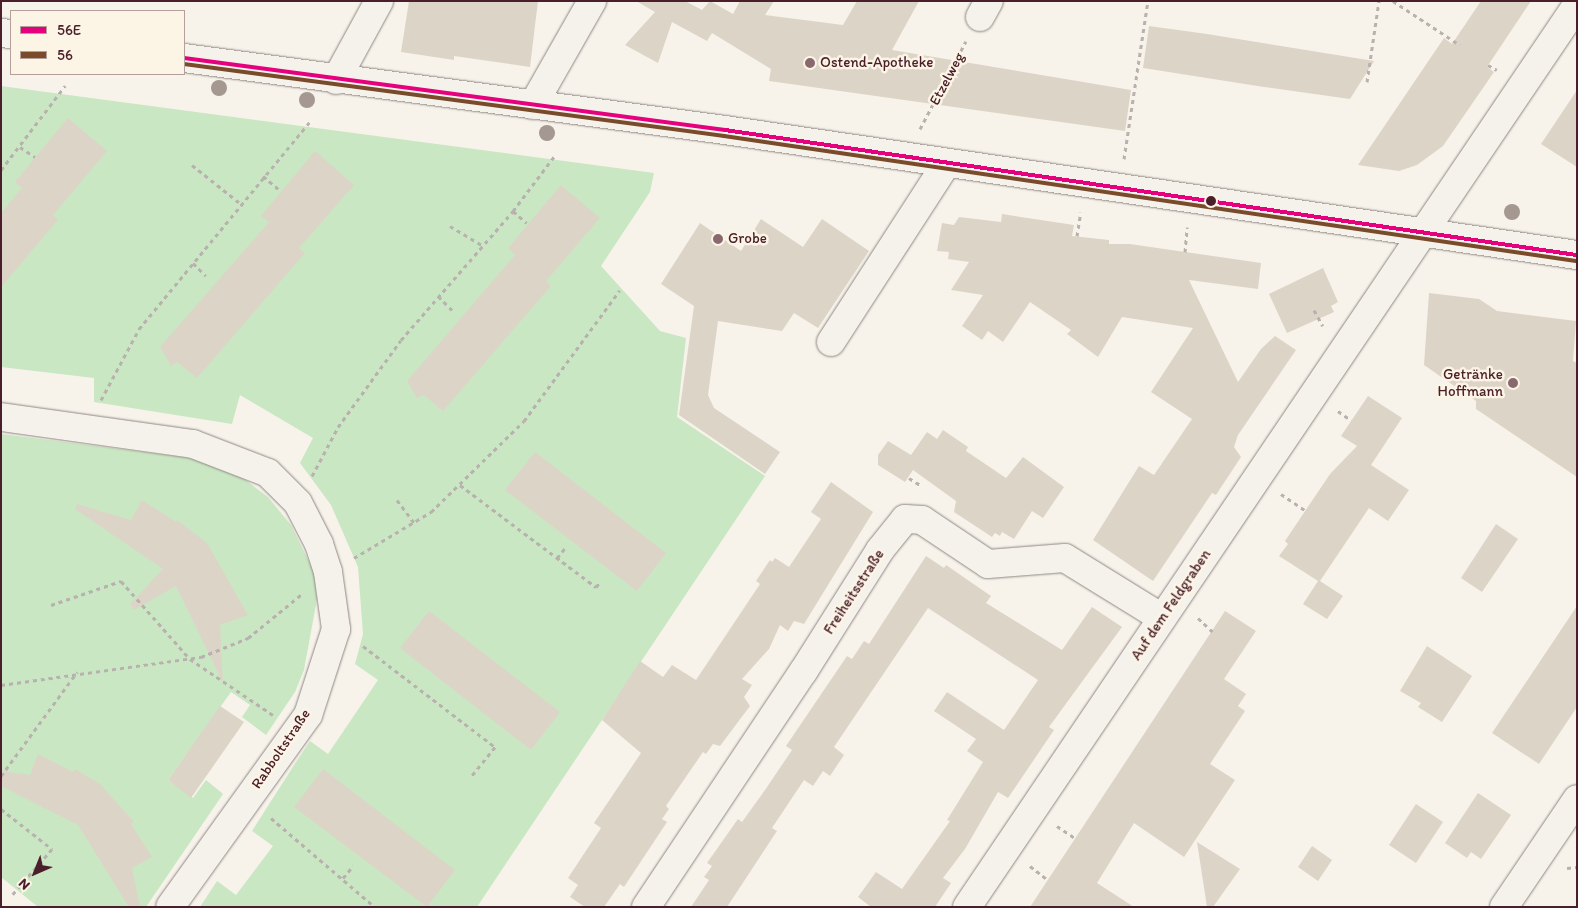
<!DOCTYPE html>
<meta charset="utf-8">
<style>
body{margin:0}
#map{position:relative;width:1578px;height:908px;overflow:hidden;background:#f7f3ea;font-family:Itim,sans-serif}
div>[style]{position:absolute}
.green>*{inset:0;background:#c9e7c2}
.building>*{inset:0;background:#ddd4c8}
.path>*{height:3px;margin-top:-1.5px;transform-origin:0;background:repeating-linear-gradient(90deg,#b8b1ae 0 4px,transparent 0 8px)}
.roads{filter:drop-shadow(0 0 1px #908684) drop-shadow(0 0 1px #908684)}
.minor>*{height:28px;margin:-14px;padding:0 14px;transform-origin:14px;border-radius:14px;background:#f5f2ec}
.major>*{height:28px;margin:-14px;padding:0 14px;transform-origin:14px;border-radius:14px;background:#f5f2ec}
.bus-1>*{height:4px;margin:-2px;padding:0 2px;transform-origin:2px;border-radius:2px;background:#e5007d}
.bus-2>*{height:4px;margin:-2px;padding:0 2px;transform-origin:2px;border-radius:2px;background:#7a4b2a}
.trees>*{width:16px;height:16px;margin:-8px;border-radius:50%;background:#a49891}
.dots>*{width:14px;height:14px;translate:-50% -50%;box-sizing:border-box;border:2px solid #fcf5e5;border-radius:50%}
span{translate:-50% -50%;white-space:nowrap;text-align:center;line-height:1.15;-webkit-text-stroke:5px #fcf5e5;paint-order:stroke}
.poi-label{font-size:15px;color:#4a1f2b}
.left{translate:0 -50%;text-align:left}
.right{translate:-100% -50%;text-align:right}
.street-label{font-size:15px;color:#4a1f2b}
.frame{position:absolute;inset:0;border:2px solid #4a1f2b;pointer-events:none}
.legend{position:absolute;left:10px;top:10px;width:175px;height:65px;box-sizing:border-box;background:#fcf5e5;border:1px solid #b59f9b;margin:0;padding:6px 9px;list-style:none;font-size:15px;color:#4a1f2b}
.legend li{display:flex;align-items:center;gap:10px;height:25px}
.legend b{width:25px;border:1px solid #b59f9b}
.north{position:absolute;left:10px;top:848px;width:50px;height:50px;-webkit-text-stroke:4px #fcf5e5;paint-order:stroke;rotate:224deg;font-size:14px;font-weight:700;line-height:20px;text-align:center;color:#4a1f2b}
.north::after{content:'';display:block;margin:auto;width:18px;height:22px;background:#4a1f2b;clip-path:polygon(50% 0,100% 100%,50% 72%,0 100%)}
</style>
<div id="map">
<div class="green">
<i style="clip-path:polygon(1px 86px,654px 173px,650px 192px,601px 266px,660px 331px,686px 338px,677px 417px,765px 476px,477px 907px,200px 907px,217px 881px,236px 895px,273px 846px,252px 831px,296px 762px,310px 741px,328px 754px,378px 680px,355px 664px,363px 634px,358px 567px,331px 505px,300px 463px,313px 438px,240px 395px,232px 424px,94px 402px,94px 378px,1px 367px)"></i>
<i style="clip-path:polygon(1px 434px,199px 459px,239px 475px,268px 497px,291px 525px,315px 574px,317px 599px,304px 670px,295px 692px,266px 735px,242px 717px,250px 705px,231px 692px,168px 780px,193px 798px,206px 780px,223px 794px,146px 907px,38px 907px,1px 877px)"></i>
</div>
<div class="building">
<i style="clip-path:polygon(409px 1px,538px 1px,530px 67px,454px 56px,454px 60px,401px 52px)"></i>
<i style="clip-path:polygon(636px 1px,685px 1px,702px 10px,710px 1px,733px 14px,740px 1px,774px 1px,765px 15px,843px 25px,857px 1px,919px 1px,892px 50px,1131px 90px,1125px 131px,769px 81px,771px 69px,712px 33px,707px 41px,672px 22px,658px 63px,625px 45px,655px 12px)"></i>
<i style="clip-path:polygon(1481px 1px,1531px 1px,1487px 67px,1494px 72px,1443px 146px,1417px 165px,1399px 171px,1358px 165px,1444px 38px,1452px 44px)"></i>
<i style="clip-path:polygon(1149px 26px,1207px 34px,1374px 61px,1350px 99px,1264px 87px,1143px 68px)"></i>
<i style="clip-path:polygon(1577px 90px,1577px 167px,1541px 144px)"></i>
<i style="clip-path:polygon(68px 118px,107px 151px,53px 215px,58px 220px,1px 287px,1px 213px,22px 188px,15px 182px)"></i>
<i style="clip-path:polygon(315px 151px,354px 185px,299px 248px,305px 253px,197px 378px,177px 362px,171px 366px,160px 347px,269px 222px,261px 216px)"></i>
<i style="clip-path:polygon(561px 185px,600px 218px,546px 281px,551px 286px,443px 411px,424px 395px,417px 398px,407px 381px,515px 255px,508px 248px)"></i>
<i style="clip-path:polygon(1002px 214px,1074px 225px,1072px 236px,1109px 240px,1109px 244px,1130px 244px,1261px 263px,1258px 289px,1189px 280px,1238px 382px,1261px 349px,1275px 336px,1296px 350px,1238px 435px,1234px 447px,1241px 457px,1216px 495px,1212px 493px,1153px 581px,1093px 540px,1139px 466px,1154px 475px,1192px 419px,1151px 392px,1193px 328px,1122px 317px,1098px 357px,1067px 334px,1071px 330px,1030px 302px,1003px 342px,988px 331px,982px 340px,962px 326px,983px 295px,951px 290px,969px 262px,948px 259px,949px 252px,937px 251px,942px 223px,954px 225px,959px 217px,1001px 222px)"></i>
<i style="clip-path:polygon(761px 219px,803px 247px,822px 219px,869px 251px,818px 328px,794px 313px,782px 331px,718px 321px,708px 395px,714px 408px,780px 452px,765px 474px,679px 415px,694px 306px,661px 284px,700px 223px,741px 251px)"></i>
<i style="clip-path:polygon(1323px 268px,1338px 302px,1331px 306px,1334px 312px,1287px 333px,1269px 294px)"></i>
<i style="clip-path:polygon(1429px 293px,1479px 299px,1497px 311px,1576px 321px,1573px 361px,1577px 363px,1577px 477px,1476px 409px,1476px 401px,1424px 365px)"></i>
<i style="clip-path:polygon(1368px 396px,1402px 418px,1371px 465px,1409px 490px,1388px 521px,1369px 508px,1320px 581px,1343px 596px,1327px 619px,1303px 604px,1318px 581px,1279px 556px,1288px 544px,1285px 541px,1330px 474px,1357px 446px,1341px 436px)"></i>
<i style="clip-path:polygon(943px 430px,968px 447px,966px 451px,1006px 478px,1023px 457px,1064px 487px,1043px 518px,1032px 511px,1014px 539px,1002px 532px,1000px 536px,995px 533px,992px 537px,954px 512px,956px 501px,913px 470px,905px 482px,878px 465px,878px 455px,888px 441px,911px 455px,927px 432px,937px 439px)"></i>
<i style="clip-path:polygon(535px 452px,666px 553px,637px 591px,505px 490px)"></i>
<i style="clip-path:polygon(831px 482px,873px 512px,804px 624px,794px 621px,788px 631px,780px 625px,769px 649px,742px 679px,752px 685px,744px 697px,750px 706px,720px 746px,713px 744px,706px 754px,703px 752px,666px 806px,669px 809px,662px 819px,667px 822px,624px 887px,620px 884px,604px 907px,585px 907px,570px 897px,578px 885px,568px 878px,601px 828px,594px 823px,641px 753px,602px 720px,640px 661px,663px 677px,672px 665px,696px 680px,760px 584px,756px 581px,770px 560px,772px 562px,775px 558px,789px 567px,821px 519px,811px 512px)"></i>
<i style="clip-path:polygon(142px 500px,176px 522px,177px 520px,207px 543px,248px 615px,220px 625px,223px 683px,176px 586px,134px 610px,130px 604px,163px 569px,75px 509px,77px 504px,131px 520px)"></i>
<i style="clip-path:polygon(1496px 524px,1518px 539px,1482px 592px,1461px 578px)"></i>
<i style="clip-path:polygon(926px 556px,944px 568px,946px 565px,991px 596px,986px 603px,1062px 650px,1092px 607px,1122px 627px,1049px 727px,1054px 730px,1008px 798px,998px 792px,965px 849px,943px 878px,951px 883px,935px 907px,871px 907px,858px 897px,876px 872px,902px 889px,950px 821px,947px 820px,983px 762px,967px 751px,976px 739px,934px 711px,947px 692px,1004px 730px,1038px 680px,928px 608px,834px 747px,844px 755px,830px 776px,823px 771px,813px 786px,804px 780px,772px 828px,777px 831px,727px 907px,691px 907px,709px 880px,704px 877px,712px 866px,707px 863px,738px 819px,742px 822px,765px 790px,792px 750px,786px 746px,847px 656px,852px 659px,864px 641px,869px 644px)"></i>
<i style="clip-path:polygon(1577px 606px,1577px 707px,1539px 764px,1492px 733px)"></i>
<i style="clip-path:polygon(429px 611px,560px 712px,531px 750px,400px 648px)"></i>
<i style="clip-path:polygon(1225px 611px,1256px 631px,1224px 679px,1246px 694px,1238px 706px,1245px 711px,1210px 764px,1235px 780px,1184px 857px,1134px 823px,1097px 883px,1134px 907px,1030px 907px)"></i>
<i style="clip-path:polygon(1427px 646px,1472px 676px,1442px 722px,1418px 707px,1421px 703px,1400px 691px)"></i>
<i style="clip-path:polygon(220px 706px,244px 722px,191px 798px,168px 780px)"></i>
<i style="clip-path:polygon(38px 754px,73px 772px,75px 769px,100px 784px,134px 822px,131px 824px,152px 857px,132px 868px,140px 907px,129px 907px,78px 825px,1px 786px,1px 771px,30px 775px)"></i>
<i style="clip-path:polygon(323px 769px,455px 870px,427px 907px,294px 807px)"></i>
<i style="clip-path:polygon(1478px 793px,1511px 815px,1481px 859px,1471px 852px,1467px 858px,1445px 843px)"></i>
<i style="clip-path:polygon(1416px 804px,1443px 822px,1416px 863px,1389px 845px)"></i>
<i style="clip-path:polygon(1197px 842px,1240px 869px,1213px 907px,1207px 907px)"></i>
<i style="clip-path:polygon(1312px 846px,1332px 860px,1318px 881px,1298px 867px)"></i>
</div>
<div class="path">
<i style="left:1393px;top:1px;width:80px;rotate:33.3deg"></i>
<i style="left:1488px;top:65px;width:10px;rotate:29deg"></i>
<i style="left:1367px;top:82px;width:82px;rotate:-81.6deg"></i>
<i style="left:920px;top:129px;width:99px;rotate:-62.4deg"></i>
<i style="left:20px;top:147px;width:18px;rotate:34deg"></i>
<i style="left:1124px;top:159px;width:160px;rotate:-81.4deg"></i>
<i style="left:192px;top:165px;width:63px;rotate:38.5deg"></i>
<i style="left:1px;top:170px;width:106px;rotate:-52.7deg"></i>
<i style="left:263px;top:176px;width:23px;rotate:40deg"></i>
<i style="left:513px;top:211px;width:18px;rotate:41deg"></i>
<i style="left:450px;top:226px;width:37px;rotate:31deg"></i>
<i style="left:1077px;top:236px;width:24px;rotate:-81deg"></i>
<i style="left:1185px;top:252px;width:25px;rotate:-85deg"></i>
<i style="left:193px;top:263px;width:18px;rotate:45deg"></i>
<i style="left:438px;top:296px;width:21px;rotate:45deg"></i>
<i style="left:1314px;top:310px;width:18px;rotate:61deg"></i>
<i style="left:101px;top:400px;width:81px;rotate:-61.8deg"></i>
<i style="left:139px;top:329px;width:271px;rotate:-50.5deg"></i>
<i style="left:1338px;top:411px;width:16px;rotate:35deg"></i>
<i style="left:312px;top:476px;width:55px;rotate:-62deg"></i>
<i style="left:338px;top:427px;width:107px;rotate:-54.1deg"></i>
<i style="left:401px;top:340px;width:171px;rotate:-49deg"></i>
<i style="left:513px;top:211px;width:71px;rotate:-53deg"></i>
<i style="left:909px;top:478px;width:13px;rotate:32deg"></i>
<i style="left:460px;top:485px;width:170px;rotate:36.9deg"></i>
<i style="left:596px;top:587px;width:6px;rotate:-51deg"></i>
<i style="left:1281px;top:494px;width:29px;rotate:34deg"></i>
<i style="left:397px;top:500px;width:30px;rotate:53deg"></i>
<i style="left:354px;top:558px;width:90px;rotate:-30.9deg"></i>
<i style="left:431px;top:512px;width:130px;rotate:-44.4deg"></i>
<i style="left:524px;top:421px;width:162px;rotate:-53.8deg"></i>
<i style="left:557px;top:558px;width:13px;rotate:-51deg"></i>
<i style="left:51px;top:605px;width:74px;rotate:-18.9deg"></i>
<i style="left:121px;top:581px;width:104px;rotate:48.5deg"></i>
<i style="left:190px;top:659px;width:100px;rotate:34deg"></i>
<i style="left:1198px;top:618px;width:21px;rotate:43deg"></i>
<i style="left:363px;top:646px;width:166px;rotate:37.4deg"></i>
<i style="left:495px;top:747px;width:38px;rotate:129deg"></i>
<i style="left:1px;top:685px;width:202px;rotate:-8deg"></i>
<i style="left:201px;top:657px;width:51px;rotate:-22deg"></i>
<i style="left:248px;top:638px;width:70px;rotate:-39.2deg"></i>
<i style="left:1px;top:776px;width:129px;rotate:-53.8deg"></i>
<i style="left:1px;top:809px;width:65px;rotate:38.1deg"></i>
<i style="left:52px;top:849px;width:60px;rotate:130.9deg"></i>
<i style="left:271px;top:818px;width:137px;rotate:40.6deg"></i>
<i style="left:1057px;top:826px;width:22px;rotate:34deg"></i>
<i style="left:1030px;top:866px;width:23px;rotate:38deg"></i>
<i style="left:1567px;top:868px;width:10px;rotate:-6deg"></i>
<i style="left:343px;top:878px;width:16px;rotate:-50deg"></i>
</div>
<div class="roads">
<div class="minor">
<i style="left:980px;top:17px;width:18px;rotate:-61deg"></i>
<i style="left:336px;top:80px;width:90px;rotate:-61.4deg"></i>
<i style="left:533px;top:105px;width:120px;rotate:-60.4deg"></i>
<i style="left:831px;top:342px;width:213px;rotate:-57.1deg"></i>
<i style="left:1px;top:417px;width:194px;rotate:8deg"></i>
<i style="left:193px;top:444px;width:80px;rotate:21.1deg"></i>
<i style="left:268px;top:473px;width:42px;rotate:45deg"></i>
<i style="left:298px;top:503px;width:46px;rotate:62.9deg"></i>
<i style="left:319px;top:544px;width:29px;rotate:72deg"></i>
<i style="left:328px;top:572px;width:58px;rotate:82deg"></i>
<i style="left:336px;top:629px;width:90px;rotate:108deg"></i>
<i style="left:308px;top:715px;width:236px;rotate:125.7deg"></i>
<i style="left:646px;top:907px;width:283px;rotate:-56.3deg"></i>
<i style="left:803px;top:672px;width:144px;rotate:-57.7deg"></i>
<i style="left:880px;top:550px;width:40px;rotate:-51deg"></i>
<i style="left:905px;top:519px;width:17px;rotate:3deg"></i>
<i style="left:922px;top:520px;width:79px;rotate:33.7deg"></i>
<i style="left:988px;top:564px;width:77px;rotate:-4.5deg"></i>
<i style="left:1065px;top:558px;width:114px;rotate:31.7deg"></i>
<i style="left:967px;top:907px;width:1089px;rotate:-55.93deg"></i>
<i style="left:1504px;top:907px;width:130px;rotate:-55.9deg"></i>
</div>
<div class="major">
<i style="left:1px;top:33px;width:10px;rotate:6deg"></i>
<i style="left:184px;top:58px;width:546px;rotate:7.58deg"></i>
<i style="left:725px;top:130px;width:861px;rotate:8.35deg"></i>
</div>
</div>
<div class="bus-1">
<i style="left:184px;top:58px;width:546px;rotate:7.58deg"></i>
<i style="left:725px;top:130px;width:861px;rotate:8.35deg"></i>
</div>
<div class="bus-2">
<i style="left:184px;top:64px;width:545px;rotate:7.59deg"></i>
<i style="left:724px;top:136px;width:861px;rotate:8.35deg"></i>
</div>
<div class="trees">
<i style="left:219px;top:88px"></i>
<i style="left:307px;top:100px"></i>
<i style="left:547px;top:133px"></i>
<i style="left:1512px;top:212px"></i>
</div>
<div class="dots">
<i style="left:810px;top:63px;background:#87696e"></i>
<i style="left:1211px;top:201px;background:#4a1f2b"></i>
<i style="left:718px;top:239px;background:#87696e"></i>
<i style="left:1513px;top:383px;background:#87696e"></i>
</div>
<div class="poi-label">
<span class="left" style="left:820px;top:63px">Ostend-Apotheke</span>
<span class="left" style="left:728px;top:239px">Grobe</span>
<span class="right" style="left:1503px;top:383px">Getränke<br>Hoffmann</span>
</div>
<div class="street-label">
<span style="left:947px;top:79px;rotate:-62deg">Etzelweg</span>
<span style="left:854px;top:592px;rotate:-57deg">Freiheitsstraße</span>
<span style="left:1171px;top:605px;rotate:-56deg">Auf dem Feldgraben</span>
<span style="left:281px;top:749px;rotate:-56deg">Rabboltstraße</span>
</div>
<div class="frame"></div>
<ul class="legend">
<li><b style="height:6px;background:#e5007d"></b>56E</li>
<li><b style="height:6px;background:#7a4b2a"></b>56</li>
</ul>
<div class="north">N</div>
</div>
